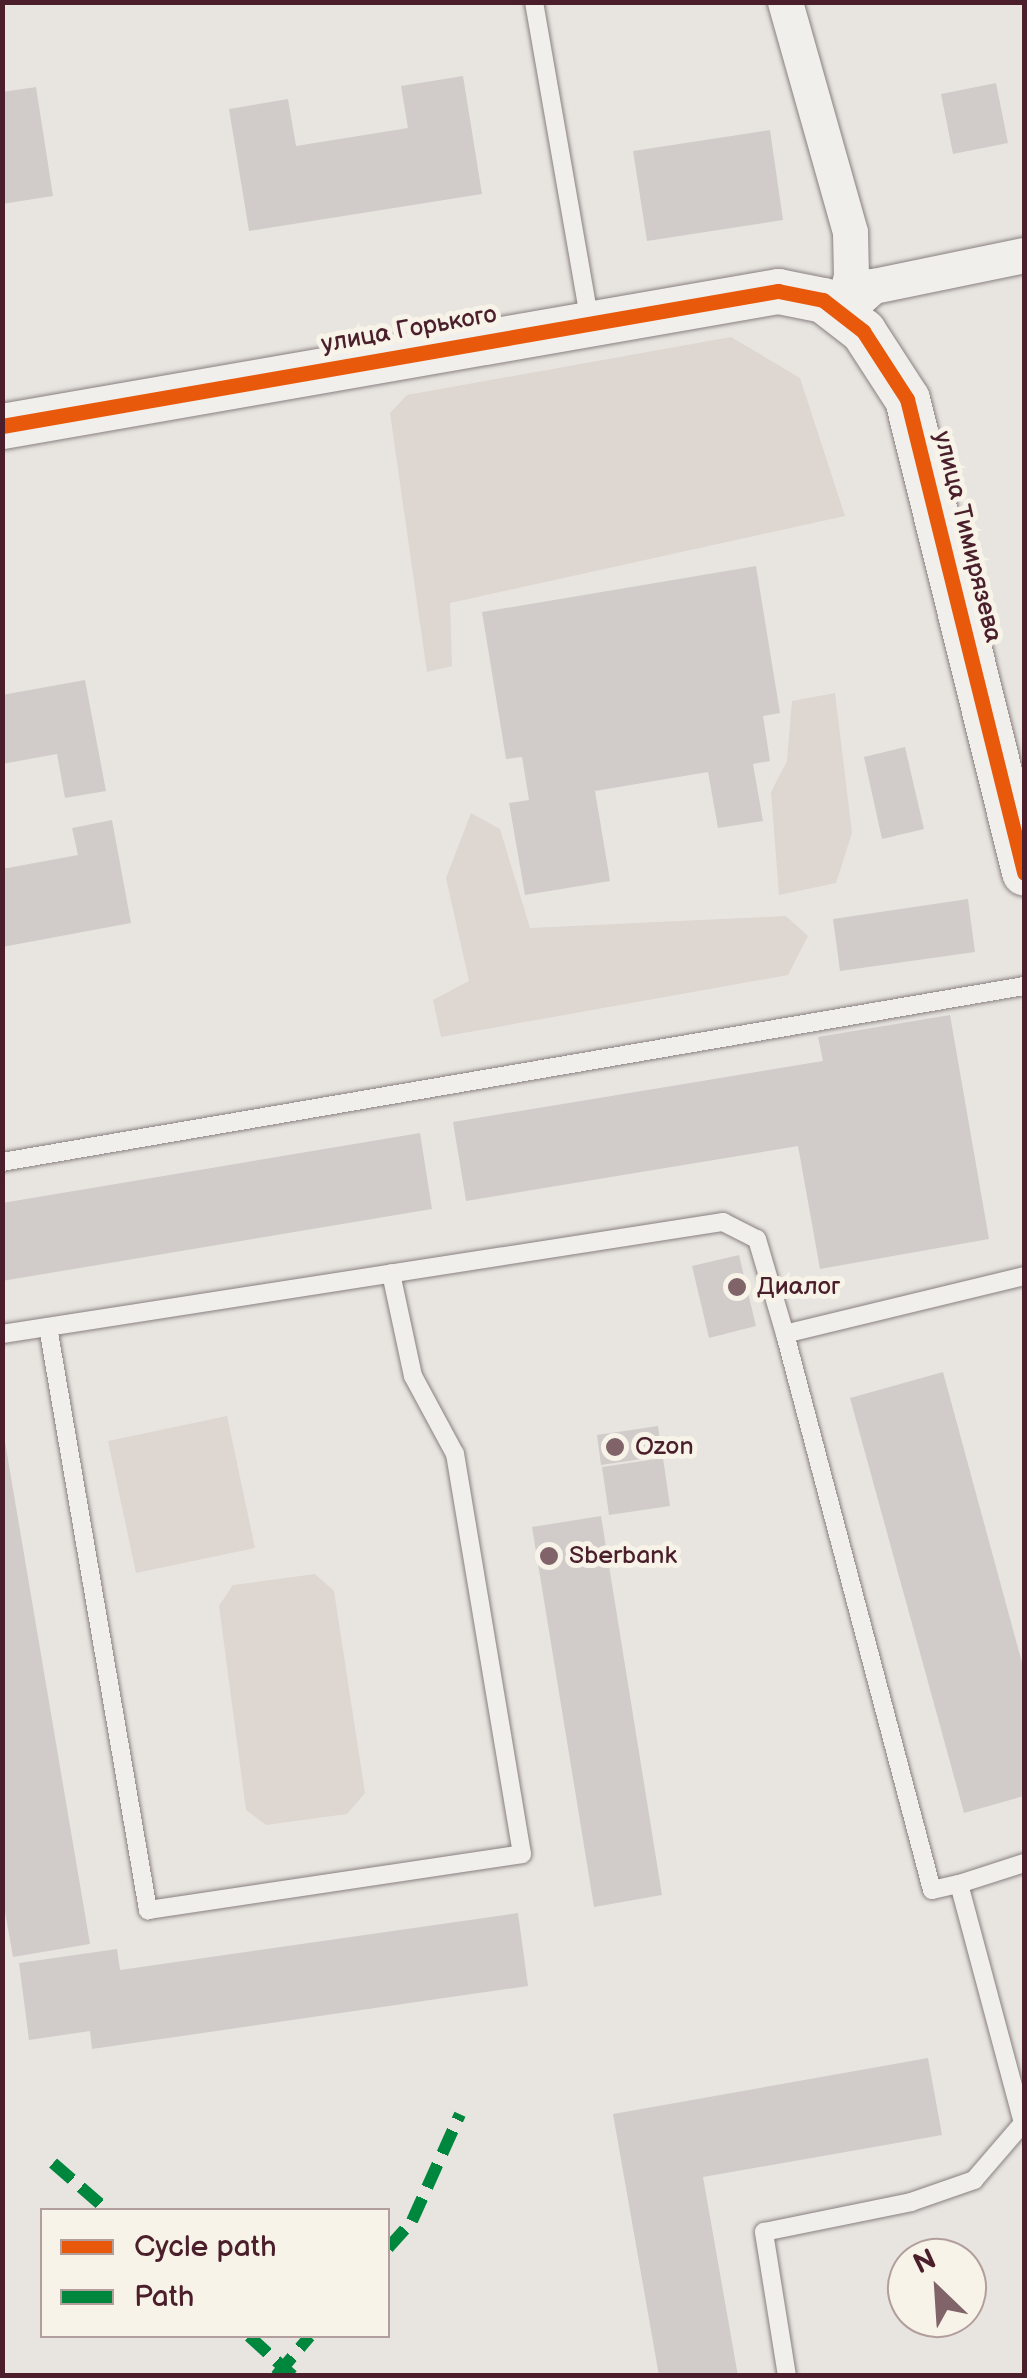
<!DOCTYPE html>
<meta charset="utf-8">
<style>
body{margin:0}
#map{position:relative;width:1027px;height:2378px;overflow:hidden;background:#e8e5e0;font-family:"Balsamiq Sans",sans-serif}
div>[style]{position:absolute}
.green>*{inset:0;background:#ded6d0}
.building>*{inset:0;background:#d1ccc9}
.roads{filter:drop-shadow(0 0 2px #898080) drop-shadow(0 0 2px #898080)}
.service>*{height:18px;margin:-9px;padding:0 9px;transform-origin:9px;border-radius:9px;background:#f0efeb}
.minor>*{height:35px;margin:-17.5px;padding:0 17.5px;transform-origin:17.5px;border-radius:17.5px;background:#f0efeb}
.tertiary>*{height:45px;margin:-22.5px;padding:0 22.5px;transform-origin:22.5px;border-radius:22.5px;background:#f0efeb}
.quiet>*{height:12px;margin-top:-6px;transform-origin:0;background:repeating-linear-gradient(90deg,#00873e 0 25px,transparent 0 37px)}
.cycleway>*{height:15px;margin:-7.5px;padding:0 7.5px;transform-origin:7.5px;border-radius:7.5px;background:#e8590c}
.dots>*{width:28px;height:28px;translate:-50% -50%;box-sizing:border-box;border:5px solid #f7f3e8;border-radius:50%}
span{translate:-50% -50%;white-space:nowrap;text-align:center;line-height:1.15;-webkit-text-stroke:10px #f7f3e8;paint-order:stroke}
.street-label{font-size:25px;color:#4a1f2b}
.poi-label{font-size:25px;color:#4a1f2b}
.left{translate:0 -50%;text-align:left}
.frame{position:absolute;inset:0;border:5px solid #4a1f2b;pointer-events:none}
.legend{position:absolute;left:40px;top:2208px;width:350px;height:130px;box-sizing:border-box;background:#f7f3e8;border:2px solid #b29e9c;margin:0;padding:12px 18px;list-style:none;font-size:30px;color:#4a1f2b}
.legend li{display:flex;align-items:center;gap:20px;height:50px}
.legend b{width:50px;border:2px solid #b29e9c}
.north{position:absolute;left:887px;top:2238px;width:100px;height:100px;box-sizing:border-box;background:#f7f3e8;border:2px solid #b29e9c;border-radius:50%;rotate:335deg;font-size:28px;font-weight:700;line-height:40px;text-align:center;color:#4a1f2b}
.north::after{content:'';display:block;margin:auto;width:35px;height:45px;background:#81646a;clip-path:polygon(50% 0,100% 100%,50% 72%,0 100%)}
</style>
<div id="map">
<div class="green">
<i style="clip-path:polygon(731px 337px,800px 378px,845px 516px,450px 603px,452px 666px,427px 672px,390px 413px,407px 395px)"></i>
<i style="clip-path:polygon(835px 693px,852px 833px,836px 883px,779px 895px,771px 792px,787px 761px,792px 701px)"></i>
<i style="clip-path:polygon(471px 813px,500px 829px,530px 928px,786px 916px,808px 936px,788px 975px,441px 1037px,433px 1000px,469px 981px,446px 878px)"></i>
<i style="clip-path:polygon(227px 1416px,255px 1548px,136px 1573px,108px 1441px)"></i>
<i style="clip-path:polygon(315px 1574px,334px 1591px,365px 1793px,347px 1814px,266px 1825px,246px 1810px,219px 1606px,233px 1585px)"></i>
</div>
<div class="building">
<i style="clip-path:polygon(463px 76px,482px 194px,249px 231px,229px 109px,288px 99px,296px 146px,408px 128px,401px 86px)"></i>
<i style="clip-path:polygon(996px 83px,1008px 143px,953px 154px,941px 94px)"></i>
<i style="clip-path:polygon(36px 87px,53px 196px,2px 204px,2px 92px)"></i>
<i style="clip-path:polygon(770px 130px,783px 220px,647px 241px,633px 151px)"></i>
<i style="clip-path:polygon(756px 566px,780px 713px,763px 716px,770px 761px,753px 764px,763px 821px,718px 828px,708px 772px,595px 791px,610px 881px,525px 895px,509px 803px,529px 800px,522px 757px,506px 759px,482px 612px)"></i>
<i style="clip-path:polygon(85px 680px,106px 791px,65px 798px,57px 754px,2px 764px,2px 695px)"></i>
<i style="clip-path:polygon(905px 747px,924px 829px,882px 839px,864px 757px)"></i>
<i style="clip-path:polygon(112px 820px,131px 923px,2px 947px,2px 869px,78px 855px,72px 828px)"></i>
<i style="clip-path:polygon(968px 899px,975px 952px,840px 971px,833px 919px)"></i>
<i style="clip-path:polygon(950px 1015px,989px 1239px,820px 1269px,798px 1146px,466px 1201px,453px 1122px,823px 1061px,818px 1037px)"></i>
<i style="clip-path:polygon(420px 1133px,432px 1209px,2px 1281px,2px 1203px)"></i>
<i style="clip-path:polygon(739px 1255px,756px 1326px,709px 1338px,692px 1266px)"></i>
<i style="clip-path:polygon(943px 1372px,1024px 1670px,1024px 1796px,964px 1813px,850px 1398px)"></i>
<i style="clip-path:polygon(2px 1424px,90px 1944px,13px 1957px,2px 1895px)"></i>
<i style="clip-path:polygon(658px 1426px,662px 1456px,601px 1465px,597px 1435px)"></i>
<i style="clip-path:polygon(663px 1458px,670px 1506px,609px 1515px,602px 1467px)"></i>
<i style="clip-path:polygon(601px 1516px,662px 1895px,594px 1907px,532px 1527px)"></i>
<i style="clip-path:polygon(518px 1913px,528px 1986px,92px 2049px,90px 2031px,29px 2040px,19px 1963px,117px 1949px,120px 1970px)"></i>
<i style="clip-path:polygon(928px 2058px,942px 2135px,703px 2177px,738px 2376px,659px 2376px,613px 2114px)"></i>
</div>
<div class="roads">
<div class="service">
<i style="left:534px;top:2px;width:325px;rotate:80.1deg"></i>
<i style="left:2px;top:1162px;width:1037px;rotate:-9.77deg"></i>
<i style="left:1024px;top:1276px;width:246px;rotate:166.4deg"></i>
<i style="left:785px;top:1334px;width:575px;rotate:75.19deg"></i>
<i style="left:932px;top:1890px;width:28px;rotate:-13deg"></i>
<i style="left:959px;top:1884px;width:252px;rotate:75deg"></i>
<i style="left:48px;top:1327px;width:592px;rotate:80.27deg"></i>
<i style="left:148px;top:1910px;width:378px;rotate:-8.5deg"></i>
<i style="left:522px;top:1854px;width:406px;rotate:-99.5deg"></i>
<i style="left:455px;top:1454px;width:89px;rotate:-118.3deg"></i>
<i style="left:413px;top:1376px;width:105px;rotate:-102.1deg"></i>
<i style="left:2px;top:1334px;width:730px;rotate:-8.83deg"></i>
<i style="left:723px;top:1222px;width:38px;rotate:27deg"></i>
<i style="left:757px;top:1239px;width:99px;rotate:73.6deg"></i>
<i style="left:959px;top:1884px;width:68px;rotate:-17.9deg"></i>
<i style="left:787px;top:2376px;width:146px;rotate:-99.1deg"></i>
<i style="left:764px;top:2232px;width:150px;rotate:-11.5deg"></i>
<i style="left:911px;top:2202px;width:67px;rotate:-19.2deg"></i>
<i style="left:974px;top:2180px;width:75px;rotate:-49.3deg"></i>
</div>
<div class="minor">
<i style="left:785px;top:2px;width:239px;rotate:74.2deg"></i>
<i style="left:850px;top:232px;width:44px;rotate:88.7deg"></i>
<i style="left:851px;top:276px;width:39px;rotate:105deg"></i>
<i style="left:841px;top:314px;width:43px;rotate:-41.2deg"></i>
<i style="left:873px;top:286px;width:154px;rotate:-11.6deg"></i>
</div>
<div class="tertiary">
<i style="left:2px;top:426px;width:788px;rotate:-9.87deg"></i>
<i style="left:778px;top:291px;width:46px;rotate:11.3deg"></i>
<i style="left:823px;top:300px;width:51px;rotate:37.8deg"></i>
<i style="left:863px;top:331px;width:81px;rotate:57.1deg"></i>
<i style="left:907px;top:399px;width:488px;rotate:76.1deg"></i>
</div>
</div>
<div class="quiet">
<i style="left:53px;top:2163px;width:72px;rotate:41deg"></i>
<i style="left:388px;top:2248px;width:36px;rotate:-48deg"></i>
<i style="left:412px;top:2221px;width:117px;rotate:-65.8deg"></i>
<i style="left:249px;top:2336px;width:59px;rotate:42.3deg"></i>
<i style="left:276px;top:2376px;width:52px;rotate:-49.6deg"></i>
</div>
<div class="cycleway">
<i style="left:2px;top:426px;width:788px;rotate:-9.87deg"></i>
<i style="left:778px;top:291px;width:46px;rotate:11.3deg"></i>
<i style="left:823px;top:300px;width:51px;rotate:37.8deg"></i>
<i style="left:863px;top:331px;width:81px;rotate:57.1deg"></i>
<i style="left:907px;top:399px;width:488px;rotate:76.1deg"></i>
</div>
<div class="dots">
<i style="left:737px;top:1287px;background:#81646a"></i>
<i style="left:615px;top:1447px;background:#81646a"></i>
<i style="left:549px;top:1556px;background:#81646a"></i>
</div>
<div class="street-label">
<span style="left:409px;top:330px;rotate:-10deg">улица Горького</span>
<span style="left:967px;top:537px;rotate:76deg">улица Тимирязева</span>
</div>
<div class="poi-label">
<span class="left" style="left:757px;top:1287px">Диалог</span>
<span class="left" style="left:635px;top:1447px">Ozon</span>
<span class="left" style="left:569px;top:1556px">Sberbank</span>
</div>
<div class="frame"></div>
<ul class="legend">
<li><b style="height:12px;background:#e8590c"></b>Cycle path</li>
<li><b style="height:12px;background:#00873e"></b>Path</li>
</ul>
<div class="north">N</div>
</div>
